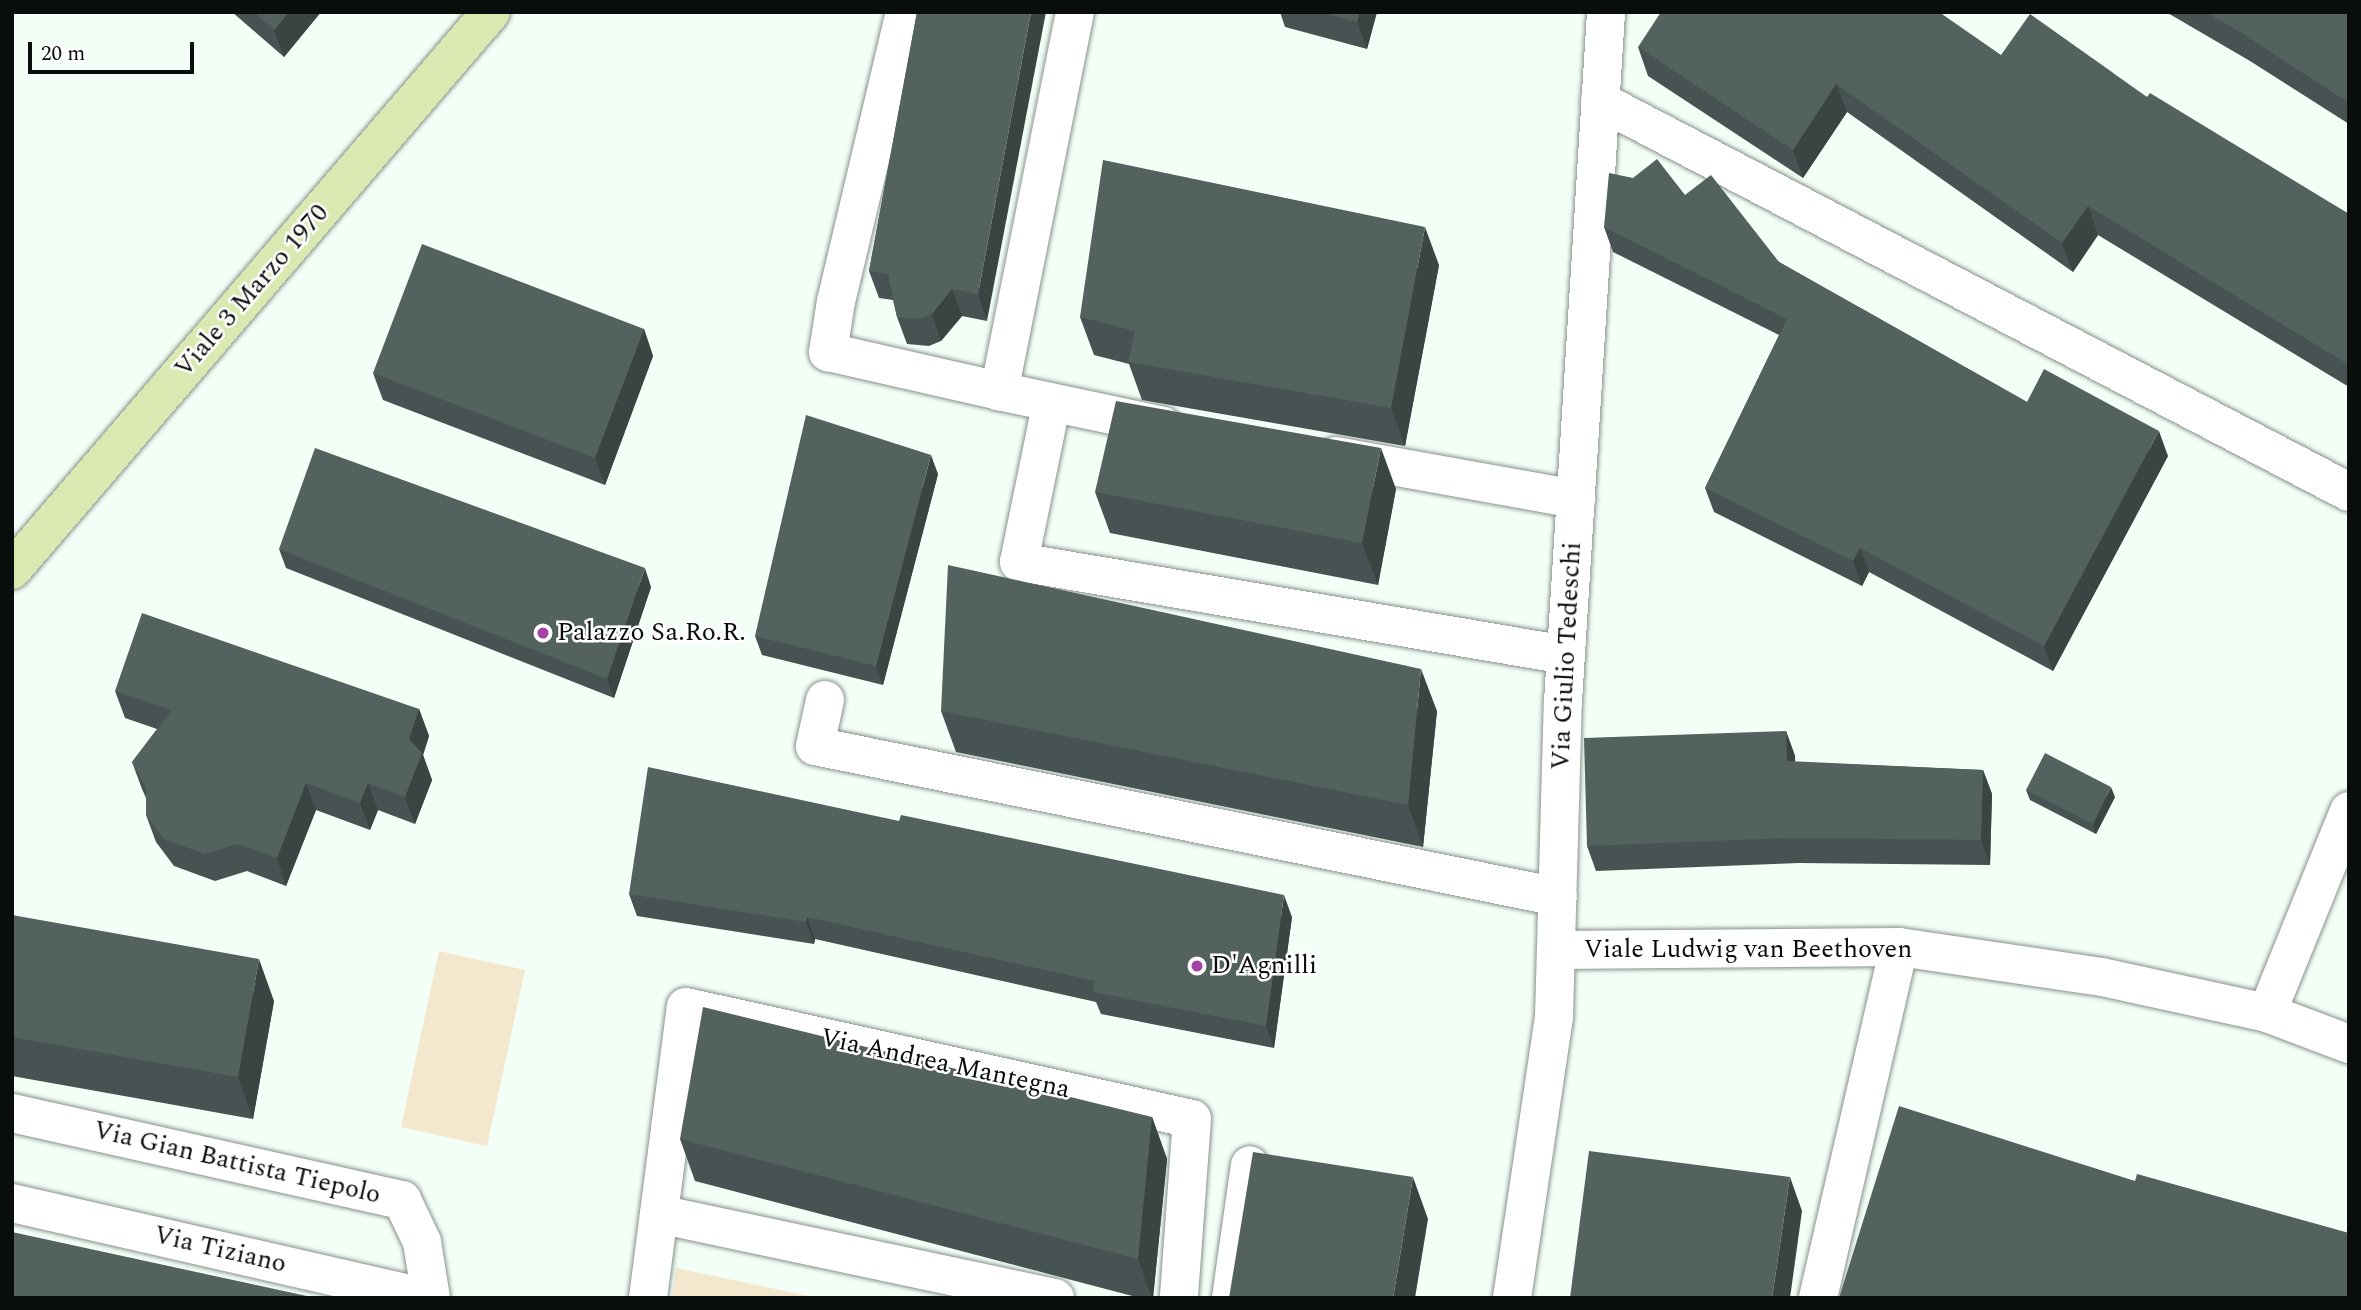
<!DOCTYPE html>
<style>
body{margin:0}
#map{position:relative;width:2361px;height:1310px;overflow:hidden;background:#f2fef6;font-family:Spectral,serif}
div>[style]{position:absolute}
.green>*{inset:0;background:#f3e8cd}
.roads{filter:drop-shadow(0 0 2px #87918a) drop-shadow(0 0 2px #87918a)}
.minor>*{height:38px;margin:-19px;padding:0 19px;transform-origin:19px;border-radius:19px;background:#fff}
.major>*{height:38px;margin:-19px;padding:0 19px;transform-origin:19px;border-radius:19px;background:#dae9b1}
.wall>*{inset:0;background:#475352}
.shaded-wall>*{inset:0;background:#3a4442}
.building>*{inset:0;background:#53615f}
.dots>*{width:19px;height:19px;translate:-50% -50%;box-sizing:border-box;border:4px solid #fff;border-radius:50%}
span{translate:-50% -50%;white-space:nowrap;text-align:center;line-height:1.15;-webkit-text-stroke:5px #fff;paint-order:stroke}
.street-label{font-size:26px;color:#090d0b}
.poi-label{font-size:26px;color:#090d0b}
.left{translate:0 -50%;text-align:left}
.frame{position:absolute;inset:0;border:14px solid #090d0b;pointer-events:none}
.scale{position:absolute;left:28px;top:42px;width:166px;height:32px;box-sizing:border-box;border:4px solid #090d0b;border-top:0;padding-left:9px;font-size:21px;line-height:24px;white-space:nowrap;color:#090d0b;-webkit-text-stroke:5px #fff;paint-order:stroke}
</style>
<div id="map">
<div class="green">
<i style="clip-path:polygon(439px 951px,525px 970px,487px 1146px,401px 1127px)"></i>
<i style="clip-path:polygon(676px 1268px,818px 1298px,672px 1298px)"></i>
</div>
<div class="roads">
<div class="minor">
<i style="left:905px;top:12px;width:297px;rotate:103.4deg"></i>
<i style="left:836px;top:301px;width:52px;rotate:98.9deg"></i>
<i style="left:828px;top:352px;width:175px;rotate:12.8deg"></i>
<i style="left:1075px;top:12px;width:387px;rotate:101.3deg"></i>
<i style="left:999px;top:391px;width:168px;rotate:12deg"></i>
<i style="left:1600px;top:101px;width:845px;rotate:27.57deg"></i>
<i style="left:1051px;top:406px;width:159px;rotate:101.6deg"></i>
<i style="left:1019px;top:562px;width:555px;rotate:9.65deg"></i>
<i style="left:1336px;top:456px;width:244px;rotate:10.2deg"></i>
<i style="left:825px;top:700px;width:47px;rotate:102.3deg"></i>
<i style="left:815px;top:746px;width:758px;rotate:11.49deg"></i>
<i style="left:1556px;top:950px;width:343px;rotate:-0.5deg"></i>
<i style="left:1899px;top:947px;width:205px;rotate:8.4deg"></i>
<i style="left:2102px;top:977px;width:169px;rotate:12.3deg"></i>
<i style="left:2267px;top:1013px;width:88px;rotate:20.7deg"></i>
<i style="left:2267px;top:1013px;width:218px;rotate:-67.9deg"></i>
<i style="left:12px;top:1113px;width:400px;rotate:12.6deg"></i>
<i style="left:402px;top:1200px;width:47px;rotate:64.5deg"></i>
<i style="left:422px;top:1242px;width:57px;rotate:80.9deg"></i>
<i style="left:12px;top:1203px;width:427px;rotate:12.9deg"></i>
<i style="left:659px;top:1214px;width:405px;rotate:12deg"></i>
<i style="left:648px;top:1298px;width:293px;rotate:-82.6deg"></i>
<i style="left:686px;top:1007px;width:518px;rotate:12.48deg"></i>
<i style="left:1192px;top:1119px;width:179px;rotate:94.2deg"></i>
<i style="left:1231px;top:1298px;width:134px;rotate:-81.9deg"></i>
<i style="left:1512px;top:1298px;width:284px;rotate:-81.5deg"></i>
<i style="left:1554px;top:1017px;width:315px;rotate:-88.4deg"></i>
<i style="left:1563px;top:702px;width:691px;rotate:-86.43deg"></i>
<i style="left:1818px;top:1298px;width:360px;rotate:-77deg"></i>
</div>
<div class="major">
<i style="left:12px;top:570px;width:735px;rotate:-49.36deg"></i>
</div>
</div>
<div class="wall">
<i style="clip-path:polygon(232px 12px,321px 12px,284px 57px)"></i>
<i style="clip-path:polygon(917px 12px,987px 321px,962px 316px,941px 341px,929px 346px,907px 344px,897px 317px,893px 300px,879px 298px,869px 271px)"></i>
<i style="clip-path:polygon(1280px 12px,1377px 12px,1367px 49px,1285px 27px)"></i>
<i style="clip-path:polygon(2166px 12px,2349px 12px,2349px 124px,2250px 61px)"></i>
<i style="clip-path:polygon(1638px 47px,2001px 55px,2147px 97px,2349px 214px,2349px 387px,2098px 235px,2073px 272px,1847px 112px,1803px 178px,1648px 76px)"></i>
<i style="clip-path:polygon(1685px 195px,1779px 262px,2027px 402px,2168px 456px,2053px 671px,1869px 572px,1862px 586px,1714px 512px,1705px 488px,1779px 335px,1613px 252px,1604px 227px)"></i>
<i style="clip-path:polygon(1439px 265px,1405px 446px,1142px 400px,1129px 364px,1094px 355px,1080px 317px)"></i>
<i style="clip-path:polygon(644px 329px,653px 356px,605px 485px,383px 400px,373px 373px)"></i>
<i style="clip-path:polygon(938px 474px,883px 685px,762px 655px,755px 636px)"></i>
<i style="clip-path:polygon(1396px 489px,1378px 585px,1110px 533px,1095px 492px)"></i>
<i style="clip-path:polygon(279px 549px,651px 587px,614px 698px,286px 568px)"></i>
<i style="clip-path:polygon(115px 691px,419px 709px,429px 736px,423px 755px,432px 780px,415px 824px,378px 810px,370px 830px,316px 810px,286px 886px,247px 871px,215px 881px,174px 866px,156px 842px,146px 815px,146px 798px,142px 789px,132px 762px,157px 729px,125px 718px)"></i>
<i style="clip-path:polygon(941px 711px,1437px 711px,1423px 847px,956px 752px)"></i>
<i style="clip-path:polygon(1786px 731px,1795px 756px,1795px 762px,1983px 770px,1992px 794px,1990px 865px,1799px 863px,1596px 871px,1587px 846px)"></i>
<i style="clip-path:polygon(2026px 790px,2115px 797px,2096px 834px,2030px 800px)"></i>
<i style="clip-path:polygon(629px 894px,1292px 917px,1274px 1048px,1101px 1014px,1096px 1002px,815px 939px,814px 944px,637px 916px)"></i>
<i style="clip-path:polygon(12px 915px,274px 1001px,253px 1119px,12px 1076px)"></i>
<i style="clip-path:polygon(1152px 1117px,1167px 1159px,1153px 1298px,1140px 1298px,695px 1181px,680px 1139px)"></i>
</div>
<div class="shaded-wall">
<i style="clip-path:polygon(289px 12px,321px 12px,284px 57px,274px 30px)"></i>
<i style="clip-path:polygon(1031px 12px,1046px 12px,987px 321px,978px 294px)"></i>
<i style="clip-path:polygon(1360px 12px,1377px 12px,1367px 49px,1357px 22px)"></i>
<i style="clip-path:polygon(1836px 84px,1847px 112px,1803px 178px,1793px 150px)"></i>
<i style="clip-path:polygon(2088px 206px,2098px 235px,2073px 272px,2062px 243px)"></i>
<i style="clip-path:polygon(1425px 227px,1439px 265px,1405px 446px,1391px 408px)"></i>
<i style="clip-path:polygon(952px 289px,962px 316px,941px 341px,932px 314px)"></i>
<i style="clip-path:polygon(644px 329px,653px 356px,605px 485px,595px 458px)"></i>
<i style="clip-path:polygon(2159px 431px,2168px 456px,2053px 671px,2044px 646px)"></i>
<i style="clip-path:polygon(1381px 448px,1396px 489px,1378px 585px,1362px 543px)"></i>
<i style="clip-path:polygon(931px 455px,938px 474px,883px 685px,876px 666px)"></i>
<i style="clip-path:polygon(1860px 548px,1869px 572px,1862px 586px,1853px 561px)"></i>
<i style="clip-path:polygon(645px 568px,651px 587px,614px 698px,607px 679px)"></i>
<i style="clip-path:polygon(1421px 669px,1437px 711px,1423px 847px,1408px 805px)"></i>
<i style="clip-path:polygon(419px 709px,429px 736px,423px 755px,432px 780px,415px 824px,405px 797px,409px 739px)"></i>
<i style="clip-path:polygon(1786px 731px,1795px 756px,1796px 786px,1787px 761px)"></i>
<i style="clip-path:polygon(1983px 770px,1992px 794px,1990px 865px,1981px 840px)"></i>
<i style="clip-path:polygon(306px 783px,316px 810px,286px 886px,277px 858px)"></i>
<i style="clip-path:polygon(368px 783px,378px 810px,370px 830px,360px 803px)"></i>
<i style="clip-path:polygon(2111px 787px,2115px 797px,2096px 834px,2093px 824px)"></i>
<i style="clip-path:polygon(1284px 895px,1292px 917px,1274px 1048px,1266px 1026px)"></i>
<i style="clip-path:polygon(807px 917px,815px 939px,814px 944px,806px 922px)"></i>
<i style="clip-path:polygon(259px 959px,274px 1001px,253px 1119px,238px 1077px)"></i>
<i style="clip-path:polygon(1152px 1117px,1167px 1159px,1153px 1298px,1152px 1298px,1138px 1259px)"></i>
<i style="clip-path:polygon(1413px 1177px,1428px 1219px,1415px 1298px,1393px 1298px)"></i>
<i style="clip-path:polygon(1790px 1177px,1802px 1211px,1790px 1298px,1772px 1298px)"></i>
</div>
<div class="building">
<i style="clip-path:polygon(254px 12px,289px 12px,274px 30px)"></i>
<i style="clip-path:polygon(917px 12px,1031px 12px,978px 294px,952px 289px,932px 314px,919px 319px,897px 317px,888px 274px,869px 271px)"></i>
<i style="clip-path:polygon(1321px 12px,1360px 12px,1357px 22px)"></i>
<i style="clip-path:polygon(1661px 12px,1939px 12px,2001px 55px,2030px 14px,2147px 97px,2150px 93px,2349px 214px,2349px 365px,2088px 206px,2062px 243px,1836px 84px,1793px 150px,1638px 47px)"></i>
<i style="clip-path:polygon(2205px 12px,2349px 12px,2349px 103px,2240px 32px)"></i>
<i style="clip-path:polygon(1657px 159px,1685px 195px,1711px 175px,1779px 262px,2027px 402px,2044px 369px,2159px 431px,2044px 646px,1860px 548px,1853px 561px,1705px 488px,1787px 319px,1604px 227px,1609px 173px,1633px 178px)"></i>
<i style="clip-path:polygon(1103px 160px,1425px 227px,1391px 408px,1128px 362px,1135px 331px,1080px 317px)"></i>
<i style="clip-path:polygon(422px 244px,644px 329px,595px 458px,373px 373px)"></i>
<i style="clip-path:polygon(1116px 401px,1381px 448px,1362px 543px,1095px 492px)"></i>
<i style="clip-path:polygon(806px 415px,931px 455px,876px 666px,755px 636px)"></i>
<i style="clip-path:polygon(315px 448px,645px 568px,607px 679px,279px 549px)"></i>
<i style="clip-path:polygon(948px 565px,1421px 669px,1408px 805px,941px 711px)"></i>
<i style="clip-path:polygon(142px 613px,419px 709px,409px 739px,422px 753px,405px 797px,368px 783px,360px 803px,306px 783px,277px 858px,237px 844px,205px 854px,164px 839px,146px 815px,146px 788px,132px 762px,172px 710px,115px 691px)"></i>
<i style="clip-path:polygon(1786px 731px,1787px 761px,1983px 770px,1981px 840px,1790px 838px,1587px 846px,1584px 738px)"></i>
<i style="clip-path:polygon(2045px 753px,2111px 787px,2093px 824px,2026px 790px)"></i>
<i style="clip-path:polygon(648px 767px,899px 821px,901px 815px,1284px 895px,1266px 1026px,1093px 992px,1095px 981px,807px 917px,806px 922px,629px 894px)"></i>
<i style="clip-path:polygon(12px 915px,259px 959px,238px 1077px,12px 1037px)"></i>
<i style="clip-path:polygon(703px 1007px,1152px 1117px,1138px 1259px,680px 1139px)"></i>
<i style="clip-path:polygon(1899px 1106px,2135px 1181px,2137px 1174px,2349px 1233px,2349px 1298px,1839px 1298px)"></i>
<i style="clip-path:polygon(1589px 1151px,1790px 1177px,1772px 1298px,1570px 1298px)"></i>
<i style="clip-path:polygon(1253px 1152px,1413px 1177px,1393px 1298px,1229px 1298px)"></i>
<i style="clip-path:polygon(12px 1232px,316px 1298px,12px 1298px)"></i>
</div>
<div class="dots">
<i style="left:543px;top:633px;background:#a640a4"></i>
<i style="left:1197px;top:966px;background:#a640a4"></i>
</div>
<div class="street-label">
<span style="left:252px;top:291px;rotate:-49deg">Viale 3 Marzo 1970</span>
<span style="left:1567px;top:656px;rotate:-87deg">Via Giulio Tedeschi</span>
<span style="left:1748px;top:950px">Viale Ludwig van Beethoven</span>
<span style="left:945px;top:1064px;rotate:12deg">Via Andrea Mantegna</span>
<span style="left:237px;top:1163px;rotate:13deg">Via Gian Battista Tiepolo</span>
<span style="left:220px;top:1250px;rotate:13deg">Via Tiziano</span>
</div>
<div class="poi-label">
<span class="left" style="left:557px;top:633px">Palazzo Sa.Ro.R.</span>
<span class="left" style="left:1211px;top:966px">D'Agnilli</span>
</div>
<div class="frame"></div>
<div class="scale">20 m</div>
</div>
